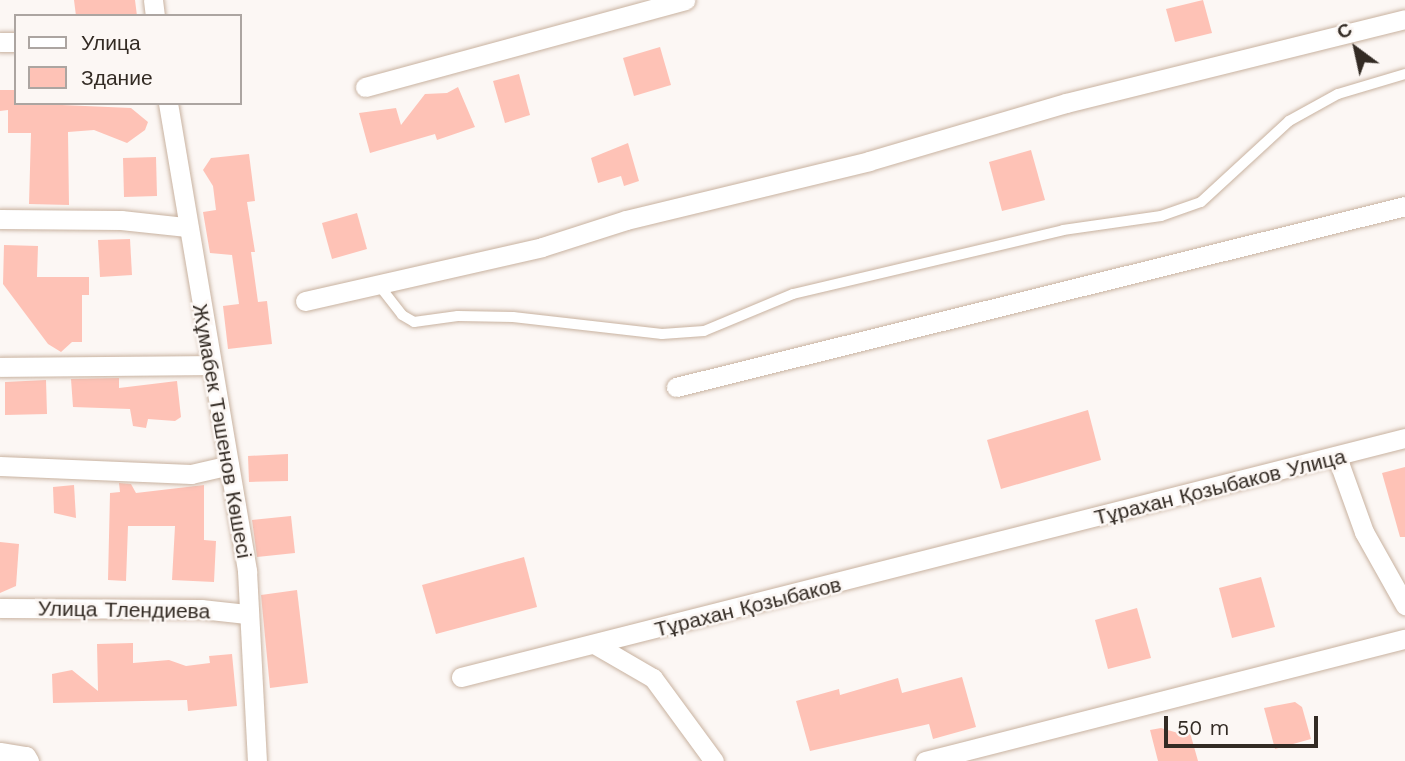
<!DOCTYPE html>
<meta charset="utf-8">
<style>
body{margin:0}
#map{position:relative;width:1405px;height:761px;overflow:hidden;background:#fcf7f4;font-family:"Work Sans",sans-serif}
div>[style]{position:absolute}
.building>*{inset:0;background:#fec2b6}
.roads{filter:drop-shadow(0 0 2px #c8b2a0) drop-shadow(0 0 2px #c8b2a0)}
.lane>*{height:10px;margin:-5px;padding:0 5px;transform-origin:5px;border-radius:5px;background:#fff}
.street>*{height:19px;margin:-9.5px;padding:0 9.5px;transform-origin:9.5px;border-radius:9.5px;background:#fff}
span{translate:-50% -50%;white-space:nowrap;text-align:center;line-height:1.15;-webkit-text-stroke:5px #fcf7f4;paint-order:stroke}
.street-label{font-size:21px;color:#332b24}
.legend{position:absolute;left:14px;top:14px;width:228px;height:91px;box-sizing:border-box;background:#fcf7f4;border:2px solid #aca5a1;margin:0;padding:9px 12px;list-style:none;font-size:21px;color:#332b24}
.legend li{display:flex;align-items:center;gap:14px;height:35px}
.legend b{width:35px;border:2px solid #aca5a1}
.north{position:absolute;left:1321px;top:14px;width:70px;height:70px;-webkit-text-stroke:5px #fcf7f4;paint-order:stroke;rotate:327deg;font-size:19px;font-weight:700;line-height:28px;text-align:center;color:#332b24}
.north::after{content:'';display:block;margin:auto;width:24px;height:32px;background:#332b24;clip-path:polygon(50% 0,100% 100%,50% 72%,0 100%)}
.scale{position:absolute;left:1164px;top:716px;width:154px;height:32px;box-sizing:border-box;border:4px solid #332b24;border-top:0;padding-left:9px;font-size:21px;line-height:24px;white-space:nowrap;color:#332b24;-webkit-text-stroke:5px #fcf7f4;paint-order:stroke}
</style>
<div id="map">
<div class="building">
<i style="clip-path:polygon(74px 0,135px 0,137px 16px,76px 16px)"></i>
<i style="clip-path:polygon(1203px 0,1212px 33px,1175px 42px,1166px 9px)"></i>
<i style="clip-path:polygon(660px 47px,671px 85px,634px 96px,623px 58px)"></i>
<i style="clip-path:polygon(519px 74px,530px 115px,505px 123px,493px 81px)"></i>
<i style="clip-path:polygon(458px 87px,475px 127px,437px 140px,435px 134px,370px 153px,359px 113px,396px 108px,401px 125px,425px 94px,447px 93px)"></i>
<i style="clip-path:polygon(0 90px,16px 90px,16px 103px,131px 108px,148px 122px,145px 130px,127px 143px,94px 130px,68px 132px,69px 205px,29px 204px,31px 133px,8px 133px,8px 110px,0 111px)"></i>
<i style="clip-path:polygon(628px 143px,639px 181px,624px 186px,621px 176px,598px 183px,591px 158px)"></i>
<i style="clip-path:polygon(1031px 150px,1045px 200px,1002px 211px,989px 162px)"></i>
<i style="clip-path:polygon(249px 154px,255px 201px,247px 202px,255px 252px,251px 252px,258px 302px,267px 301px,272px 344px,228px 349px,223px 306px,239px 304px,232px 255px,210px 253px,203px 212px,216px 210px,213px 186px,203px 170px,211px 158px)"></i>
<i style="clip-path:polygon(156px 157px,157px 196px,124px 197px,123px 158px)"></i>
<i style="clip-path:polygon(357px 213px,367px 249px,332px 259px,322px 223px)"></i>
<i style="clip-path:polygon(130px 239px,132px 275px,100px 277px,98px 240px)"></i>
<i style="clip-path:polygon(4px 245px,38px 246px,37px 277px,89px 277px,89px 295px,82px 295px,82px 342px,72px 342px,61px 352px,48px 344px,3px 284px)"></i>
<i style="clip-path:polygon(119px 378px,119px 388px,177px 381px,181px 417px,175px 421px,148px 419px,146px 428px,133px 426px,130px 409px,73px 407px,71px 379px)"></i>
<i style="clip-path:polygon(46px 380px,47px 414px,5px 415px,5px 382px)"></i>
<i style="clip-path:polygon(1088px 410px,1101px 460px,1001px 489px,987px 440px)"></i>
<i style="clip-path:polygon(288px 454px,288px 481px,249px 482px,248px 456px)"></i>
<i style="clip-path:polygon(1405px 467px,1405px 537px,1400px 537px,1382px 473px)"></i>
<i style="clip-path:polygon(119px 483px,131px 484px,136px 493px,204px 485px,204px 540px,216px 541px,214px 582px,172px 580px,175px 526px,128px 526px,126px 581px,108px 580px,110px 493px,120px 492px)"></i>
<i style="clip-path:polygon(74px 485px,76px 518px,54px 513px,53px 487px)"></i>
<i style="clip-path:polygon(291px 516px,295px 553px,257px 557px,252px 520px)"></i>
<i style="clip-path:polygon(0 542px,19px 544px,16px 586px,0 593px)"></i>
<i style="clip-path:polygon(524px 557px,537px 607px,436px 634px,422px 585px)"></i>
<i style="clip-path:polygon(1261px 577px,1275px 627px,1232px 638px,1219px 588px)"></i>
<i style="clip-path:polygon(297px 590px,308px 683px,270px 688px,261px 595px)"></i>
<i style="clip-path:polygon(1137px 608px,1151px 658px,1108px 669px,1095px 620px)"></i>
<i style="clip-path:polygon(133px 643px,133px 663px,169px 660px,186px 666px,210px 663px,209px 656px,232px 654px,237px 706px,188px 711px,187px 700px,53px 703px,52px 674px,72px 670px,98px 691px,97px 644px)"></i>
<i style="clip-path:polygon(962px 677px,976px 727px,933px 739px,929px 724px,810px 751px,796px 701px,839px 689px,840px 695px,898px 678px,902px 693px)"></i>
<i style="clip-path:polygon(1295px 702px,1302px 707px,1311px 739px,1275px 749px,1264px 708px)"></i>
<i style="clip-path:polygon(1161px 728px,1178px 733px,1189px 729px,1198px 761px,1158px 761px,1150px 730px)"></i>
</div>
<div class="roads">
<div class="lane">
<i style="left:378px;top:284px;width:39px;rotate:52deg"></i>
<i style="left:402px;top:315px;width:14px;rotate:30deg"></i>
<i style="left:414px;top:322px;width:44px;rotate:-7.8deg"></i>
<i style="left:458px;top:316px;width:55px;rotate:1deg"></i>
<i style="left:513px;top:317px;width:150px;rotate:6.5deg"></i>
<i style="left:662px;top:334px;width:42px;rotate:-4.1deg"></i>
<i style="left:704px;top:331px;width:96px;rotate:-22.6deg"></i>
<i style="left:793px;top:294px;width:277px;rotate:-13.3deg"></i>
<i style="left:1063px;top:230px;width:99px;rotate:-8.1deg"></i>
<i style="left:1161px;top:216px;width:42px;rotate:-19.3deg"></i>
<i style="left:1201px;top:202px;width:120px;rotate:-42.6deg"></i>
<i style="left:1289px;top:121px;width:56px;rotate:-28.9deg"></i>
<i style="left:1338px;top:94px;width:70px;rotate:-16.6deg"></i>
</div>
<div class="street">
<i style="left:153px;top:0;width:16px;rotate:83deg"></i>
<i style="left:0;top:42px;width:16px"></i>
<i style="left:365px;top:87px;width:332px;rotate:-15.2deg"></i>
<i style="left:168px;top:103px;width:475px;rotate:80.4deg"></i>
<i style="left:247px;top:571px;width:190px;rotate:87deg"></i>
<i style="left:0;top:219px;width:121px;rotate:0.5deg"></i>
<i style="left:121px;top:220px;width:64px;rotate:6.2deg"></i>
<i style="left:305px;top:301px;width:243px;rotate:-12.8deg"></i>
<i style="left:542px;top:247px;width:88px;rotate:-17.8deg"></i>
<i style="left:626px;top:220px;width:250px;rotate:-13.6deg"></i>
<i style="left:869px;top:161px;width:205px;rotate:-16.4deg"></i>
<i style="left:1066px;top:103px;width:349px;rotate:-13.9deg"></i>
<i style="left:0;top:367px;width:209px;rotate:-0.5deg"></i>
<i style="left:676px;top:387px;width:751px;rotate:-13.94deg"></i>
<i style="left:1337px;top:457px;width:80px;rotate:70.2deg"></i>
<i style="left:1364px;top:532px;width:84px;rotate:60.7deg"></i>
<i style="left:0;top:466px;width:191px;rotate:2.4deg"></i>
<i style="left:191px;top:474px;width:39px;rotate:-13deg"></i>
<i style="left:0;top:608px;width:201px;rotate:0.3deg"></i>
<i style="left:201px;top:609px;width:46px;rotate:6.2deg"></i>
<i style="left:596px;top:645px;width:66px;rotate:30.1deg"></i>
<i style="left:653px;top:678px;width:103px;rotate:53.7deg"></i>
<i style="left:461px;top:677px;width:974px;rotate:-14.21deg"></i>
<i style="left:0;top:752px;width:26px;rotate:9deg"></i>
<i style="left:26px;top:756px;width:6px;rotate:59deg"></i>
<i style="left:925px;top:761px;width:495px;rotate:-14.3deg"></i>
</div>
</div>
<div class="street-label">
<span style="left:222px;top:431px;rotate:80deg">Жұмабек Тәшенов Көшесі</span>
<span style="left:1220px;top:487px;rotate:-14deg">Тұрахан Қозыбаков Улица</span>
<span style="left:748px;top:607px;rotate:-14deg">Тұрахан Қозыбаков</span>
<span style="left:124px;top:610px;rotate:1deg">Улица Тлендиева</span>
</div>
<ul class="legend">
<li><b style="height:9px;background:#fff"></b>Улица</li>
<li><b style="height:19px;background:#fec2b6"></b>Здание</li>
</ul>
<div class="north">С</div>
<div class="scale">50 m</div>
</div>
